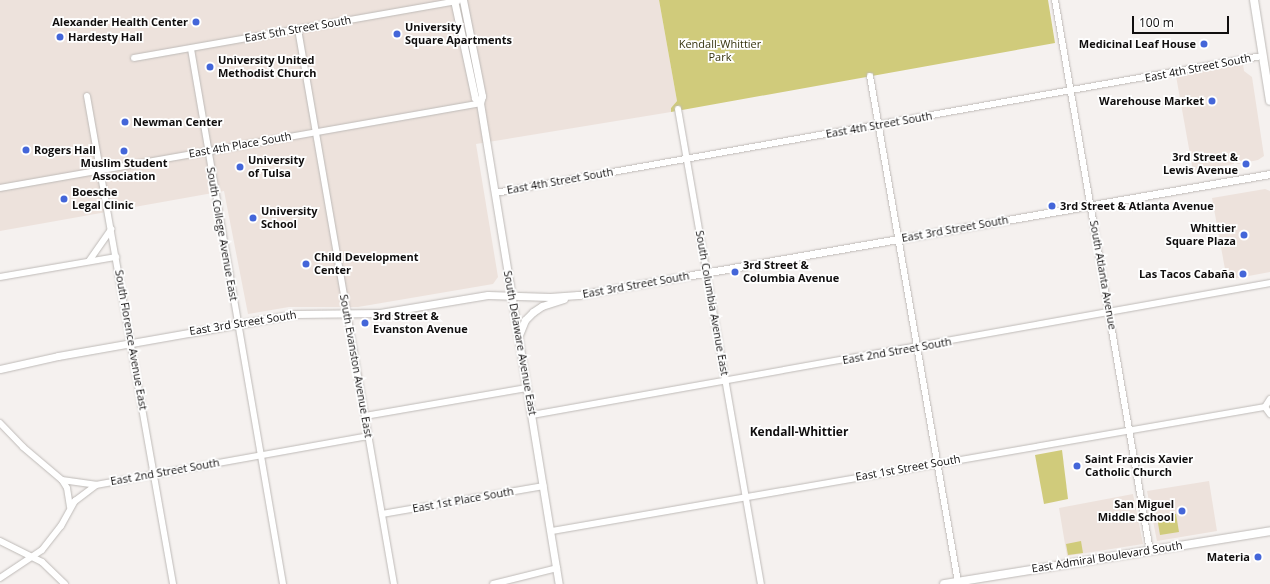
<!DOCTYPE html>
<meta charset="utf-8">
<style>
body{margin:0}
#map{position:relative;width:1270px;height:584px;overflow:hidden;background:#f5f1ef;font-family:"Open Sans",sans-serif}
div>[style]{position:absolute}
.built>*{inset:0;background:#ede2dc}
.green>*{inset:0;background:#d0cb7b}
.roads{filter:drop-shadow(0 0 1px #bebab7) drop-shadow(0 0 1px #bebab7)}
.minor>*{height:6px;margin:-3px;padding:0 3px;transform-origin:3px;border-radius:3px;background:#fff}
.tertiary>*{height:7px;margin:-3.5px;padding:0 3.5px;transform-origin:3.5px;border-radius:3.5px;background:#fff}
.secondary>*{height:8px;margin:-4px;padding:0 4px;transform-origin:4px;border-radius:4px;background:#fff}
.dots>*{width:11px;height:11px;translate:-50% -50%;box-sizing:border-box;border:2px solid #fff;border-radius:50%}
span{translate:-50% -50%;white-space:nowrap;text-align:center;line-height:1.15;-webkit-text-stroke:3.5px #fff;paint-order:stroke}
.poi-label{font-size:11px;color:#100e0e;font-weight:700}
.right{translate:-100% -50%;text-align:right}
.left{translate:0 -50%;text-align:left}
.street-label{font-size:11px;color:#100e0e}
.park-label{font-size:11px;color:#36330d}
.neighbourhood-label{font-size:12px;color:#100e0e;font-weight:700}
.scale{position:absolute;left:1132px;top:16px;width:97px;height:18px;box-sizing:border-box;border:2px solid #100e0e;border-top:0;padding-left:5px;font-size:12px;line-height:14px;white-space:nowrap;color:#100e0e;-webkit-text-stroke:3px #fff;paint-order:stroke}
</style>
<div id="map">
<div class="built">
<i style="clip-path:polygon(0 0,659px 0,677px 101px,671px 108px,671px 112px,476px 144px,498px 277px,493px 284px,358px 307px,289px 307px,248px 314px,224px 191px,0 231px)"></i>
<i style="clip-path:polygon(1243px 64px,1244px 71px,1252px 77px,1264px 156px,1258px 160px,1238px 164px,1234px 162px,1234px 164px,1193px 171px,1176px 76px)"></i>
<i style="clip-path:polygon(1265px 189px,1270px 191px,1270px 272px,1227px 280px,1212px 198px)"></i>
<i style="clip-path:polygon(1209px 481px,1217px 531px,1157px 541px,1147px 491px)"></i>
<i style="clip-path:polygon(1133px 494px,1143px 544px,1067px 556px,1059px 508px)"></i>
</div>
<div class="green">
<i style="clip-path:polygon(659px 0,1048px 0,1055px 43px,671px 112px,671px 108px,677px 101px)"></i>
<i style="clip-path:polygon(1062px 450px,1068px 499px,1044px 504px,1035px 455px)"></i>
<i style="clip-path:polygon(1176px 514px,1179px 532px,1160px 535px,1157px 517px)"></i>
<i style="clip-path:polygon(1081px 541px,1083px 553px,1068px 555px,1066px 544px)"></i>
</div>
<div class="roads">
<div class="minor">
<i style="left:1055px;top:0;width:559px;rotate:80.22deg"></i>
<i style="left:298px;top:29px;width:563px;rotate:80.19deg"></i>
<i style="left:191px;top:49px;width:543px;rotate:80.24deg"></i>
<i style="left:134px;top:58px;width:329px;rotate:-10deg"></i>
<i style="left:870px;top:76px;width:514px;rotate:80.13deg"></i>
<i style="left:87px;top:96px;width:496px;rotate:80deg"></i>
<i style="left:678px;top:109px;width:482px;rotate:80.1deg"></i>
<i style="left:0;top:188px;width:487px;rotate:-10deg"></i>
<i style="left:495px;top:193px;width:779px;rotate:-10.13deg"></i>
<i style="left:89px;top:261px;width:39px;rotate:-55deg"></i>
<i style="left:0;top:277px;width:118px;rotate:-9.8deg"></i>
<i style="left:1270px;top:399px;width:9px;rotate:122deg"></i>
<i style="left:1265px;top:407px;width:9px;rotate:54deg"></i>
<i style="left:532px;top:415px;width:750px;rotate:-10.14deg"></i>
<i style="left:365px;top:416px;width:164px;rotate:-9.8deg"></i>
<i style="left:0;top:423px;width:33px;rotate:46deg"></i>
<i style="left:23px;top:447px;width:51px;rotate:40.2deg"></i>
<i style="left:62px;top:480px;width:9px;rotate:58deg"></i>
<i style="left:67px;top:488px;width:19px;rotate:81deg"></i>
<i style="left:62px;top:480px;width:34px;rotate:8deg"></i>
<i style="left:382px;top:514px;width:164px;rotate:-9.8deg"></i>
<i style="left:552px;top:531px;width:724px;rotate:-9.87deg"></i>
<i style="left:0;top:541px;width:47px;rotate:26.6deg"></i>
<i style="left:42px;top:562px;width:32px;rotate:44deg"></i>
<i style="left:0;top:578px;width:50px;rotate:-33.7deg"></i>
<i style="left:42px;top:550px;width:31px;rotate:-52deg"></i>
<i style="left:61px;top:526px;width:29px;rotate:-61deg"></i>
<i style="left:75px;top:501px;width:26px;rotate:-37deg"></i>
<i style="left:96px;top:485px;width:276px;rotate:-10.2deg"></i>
<i style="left:493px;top:584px;width:66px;rotate:-14deg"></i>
</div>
<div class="tertiary">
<i style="left:454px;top:0;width:100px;rotate:77.9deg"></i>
<i style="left:475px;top:98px;width:7px;rotate:45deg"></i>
<i style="left:463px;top:0;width:98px;rotate:78.8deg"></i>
<i style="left:482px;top:96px;width:7px;rotate:106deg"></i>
<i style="left:480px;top:103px;width:487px;rotate:80.7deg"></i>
<i style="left:519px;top:335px;width:16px;rotate:-68deg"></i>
<i style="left:525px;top:320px;width:11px;rotate:-45deg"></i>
<i style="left:533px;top:312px;width:11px;rotate:-34deg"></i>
<i style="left:542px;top:306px;width:23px;rotate:-18deg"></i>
<i style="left:0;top:369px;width:59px;rotate:-12.6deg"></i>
<i style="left:58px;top:356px;width:241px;rotate:-10deg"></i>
<i style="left:295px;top:314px;width:85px;rotate:-0.7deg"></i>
<i style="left:380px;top:313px;width:109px;rotate:-9.5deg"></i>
<i style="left:488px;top:295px;width:62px;rotate:1.8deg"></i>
<i style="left:550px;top:297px;width:28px;rotate:-4deg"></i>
<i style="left:578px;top:295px;width:702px;rotate:-9.92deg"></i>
</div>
<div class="secondary">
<i style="left:1254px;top:0;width:102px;rotate:81deg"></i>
<i style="left:944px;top:584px;width:330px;rotate:-9.2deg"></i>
</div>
</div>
<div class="dots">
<i style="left:196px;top:22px;background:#4466d9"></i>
<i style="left:397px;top:34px;background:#4466d9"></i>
<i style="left:60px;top:37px;background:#4466d9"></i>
<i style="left:1204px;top:44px;background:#4466d9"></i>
<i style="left:210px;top:67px;background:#4466d9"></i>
<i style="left:1212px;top:101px;background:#4466d9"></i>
<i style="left:125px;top:122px;background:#4466d9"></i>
<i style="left:26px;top:150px;background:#4466d9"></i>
<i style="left:124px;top:151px;background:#4466d9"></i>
<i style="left:1246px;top:164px;background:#4466d9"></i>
<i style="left:240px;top:167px;background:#4466d9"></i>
<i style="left:64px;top:199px;background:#4466d9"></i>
<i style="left:1052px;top:206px;background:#4466d9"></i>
<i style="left:253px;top:218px;background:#4466d9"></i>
<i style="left:1244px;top:235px;background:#4466d9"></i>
<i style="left:306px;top:264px;background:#4466d9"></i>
<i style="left:735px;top:272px;background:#4466d9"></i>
<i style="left:1243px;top:274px;background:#4466d9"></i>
<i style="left:365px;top:323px;background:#4466d9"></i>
<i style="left:1077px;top:466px;background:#4466d9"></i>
<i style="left:1182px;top:511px;background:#4466d9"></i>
<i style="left:1258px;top:557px;background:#4466d9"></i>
</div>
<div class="poi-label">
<span class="right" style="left:188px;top:22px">Alexander Health Center</span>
<span class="left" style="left:405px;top:34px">University<br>Square Apartments</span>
<span class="left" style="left:68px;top:37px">Hardesty Hall</span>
<span class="right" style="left:1196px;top:44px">Medicinal Leaf House</span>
<span class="left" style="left:218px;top:67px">University United<br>Methodist Church</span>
<span class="right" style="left:1204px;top:101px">Warehouse Market</span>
<span class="left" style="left:133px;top:122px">Newman Center</span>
<span class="left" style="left:34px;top:150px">Rogers Hall</span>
<span class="right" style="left:1238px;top:164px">3rd Street &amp;<br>Lewis Avenue</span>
<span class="left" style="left:248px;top:167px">University<br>of Tulsa</span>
<span style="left:124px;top:170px">Muslim Student<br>Association</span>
<span class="left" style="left:72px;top:199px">Boesche<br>Legal Clinic</span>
<span class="left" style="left:1060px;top:206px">3rd Street &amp; Atlanta Avenue</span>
<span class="left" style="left:261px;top:218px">University<br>School</span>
<span class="right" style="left:1236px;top:235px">Whittier<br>Square Plaza</span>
<span class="left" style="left:314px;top:264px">Child Development<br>Center</span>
<span class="left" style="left:743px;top:272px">3rd Street &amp;<br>Columbia Avenue</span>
<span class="right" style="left:1235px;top:274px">Las Tacos Cabaña</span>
<span class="left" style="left:373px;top:323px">3rd Street &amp;<br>Evanston Avenue</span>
<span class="left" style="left:1085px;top:466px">Saint Francis Xavier<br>Catholic Church</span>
<span class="right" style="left:1174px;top:511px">San Miguel<br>Middle School</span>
<span class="right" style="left:1250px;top:557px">Materia</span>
</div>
<div class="street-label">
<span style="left:298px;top:29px;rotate:-10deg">East 5th Street South</span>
<span style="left:1198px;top:68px;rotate:-11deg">East 4th Street South</span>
<span style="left:879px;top:125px;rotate:-10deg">East 4th Street South</span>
<span style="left:240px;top:145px;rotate:-10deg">East 4th Place South</span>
<span style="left:560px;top:181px;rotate:-10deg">East 4th Street South</span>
<span style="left:955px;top:229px;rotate:-10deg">East 3rd Street South</span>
<span style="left:222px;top:234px;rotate:80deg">South College Avenue East</span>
<span style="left:1103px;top:275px;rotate:80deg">South Atlanta Avenue</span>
<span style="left:636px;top:285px;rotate:-10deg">East 3rd Street South</span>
<span style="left:712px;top:303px;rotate:80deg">South Columbia Avenue East</span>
<span style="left:243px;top:323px;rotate:-9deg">East 3rd Street South</span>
<span style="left:131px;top:340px;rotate:80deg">South Florence Avenue East</span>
<span style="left:520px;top:343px;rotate:80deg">South Delaware Avenue East</span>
<span style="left:897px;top:351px;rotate:-10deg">East 2nd Street South</span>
<span style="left:356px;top:366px;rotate:80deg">South Evanston Avenue East</span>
<span style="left:908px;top:468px;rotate:-10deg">East 1st Street South</span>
<span style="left:165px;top:472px;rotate:-10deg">East 2nd Street South</span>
<span style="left:463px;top:500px;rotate:-10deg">East 1st Place South</span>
<span style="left:1107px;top:557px;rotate:-9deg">East Admiral Boulevard South</span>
</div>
<div class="park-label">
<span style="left:720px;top:51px">Kendall-Whittier<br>Park</span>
</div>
<div class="neighbourhood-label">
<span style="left:799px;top:432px">Kendall-Whittier</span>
</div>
<div class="scale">100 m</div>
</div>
